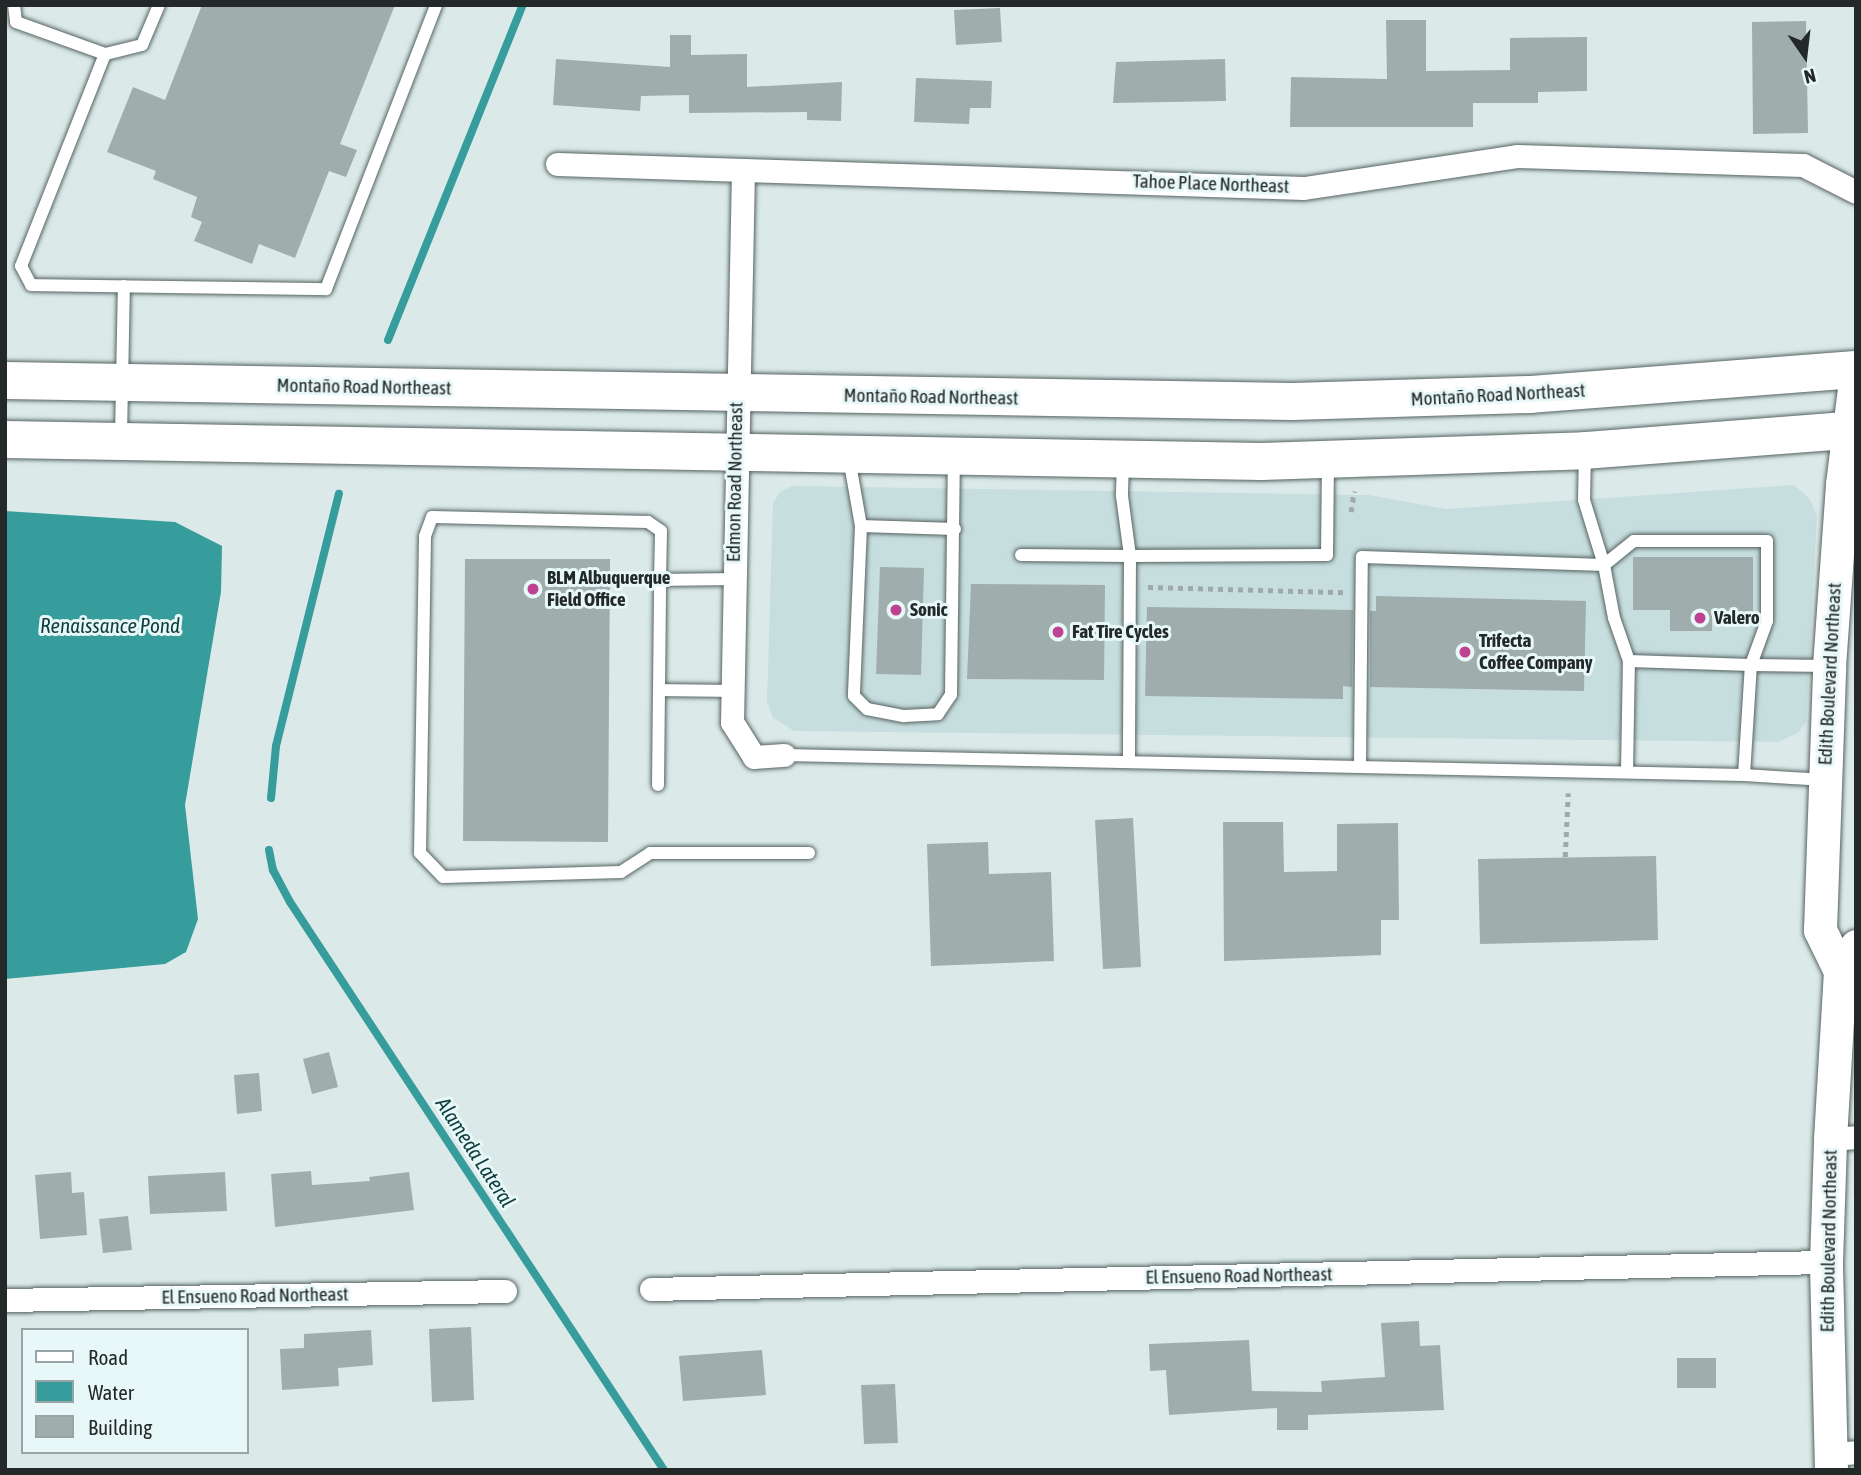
<!DOCTYPE html>
<meta charset="utf-8">
<style>
body{margin:0}
#map{position:relative;width:1861px;height:1475px;overflow:hidden;background:#dbeae9;font-family:"Asap Condensed",sans-serif}
div>[style]{position:absolute}
.built>*{inset:0;background:#c7dede}
.water>*{inset:0;background:#369c9c}
.stream>*{height:8px;margin:-4px;padding:0 4px;transform-origin:4px;border-radius:4px;background:#369c9c}
.building>*{inset:0;background:#9fadad}
.path>*{height:4.5px;margin-top:-2.25px;transform-origin:0;background:repeating-linear-gradient(90deg,#9eaaa9 0 5px,transparent 0 10px)}
.roads{filter:drop-shadow(0 0 2px #566362) drop-shadow(0 0 2px #566362)}
.lane>*{height:12px;margin:-6px;padding:0 6px;transform-origin:6px;border-radius:6px;background:#fff}
.street>*{height:23px;margin:-11.5px;padding:0 11.5px;transform-origin:11.5px;border-radius:11.5px;background:#fff}
.secondary>*{height:33px;margin:-16.5px;padding:0 16.5px;transform-origin:16.5px;border-radius:16.5px;background:#fff}
.primary>*{height:37px;margin:-18.5px;padding:0 18.5px;transform-origin:18.5px;border-radius:18.5px;background:#fff}
.dots>*{width:19px;height:19px;translate:-50% -50%;box-sizing:border-box;border:4px solid #e8f7f7;border-radius:50%}
span{translate:-50% -50%;white-space:nowrap;text-align:center;line-height:1.15;-webkit-text-stroke:6px #e8f7f7;paint-order:stroke}
.street-label{font-size:19px;color:#232828}
.poi-label{font-size:19px;color:#232828;font-weight:700}
.left{translate:0 -50%;text-align:left}
.water-label{font-size:21px;color:#0e3d3d;font-style:italic}
.frame{position:absolute;inset:0;border:7px solid #232828;pointer-events:none}
.legend{position:absolute;left:21px;top:1328px;width:228px;height:126px;box-sizing:border-box;background:#e8f7f7;border:2px solid #99a4a4;margin:0;padding:9px 12px;list-style:none;font-size:21px;color:#232828}
.legend li{display:flex;align-items:center;gap:14px;height:35px}
.legend b{width:35px;border:2px solid #99a4a4}
.north{position:absolute;left:1770px;top:21px;width:70px;height:70px;-webkit-text-stroke:5px #e8f7f7;paint-order:stroke;rotate:166deg;font-size:19px;font-weight:700;line-height:28px;text-align:center;color:#232828}
.north::after{content:'';display:block;margin:auto;width:24px;height:32px;background:#232828;clip-path:polygon(50% 0,100% 100%,50% 72%,0 100%)}
</style>
<div id="map">
<div class="built">
<i style="clip-path:polygon(1794px 485px,1809px 498px,1817px 515px,1806px 722px,1798px 733px,1778px 742px,794px 731px,773px 718px,767px 701px,773px 503px,780px 492px,792px 486px,1369px 495px,1446px 509px)"></i>
</div>
<div class="water">
<i style="clip-path:polygon(5px 511px,175px 522px,222px 546px,221px 592px,185px 805px,198px 919px,186px 952px,165px 964px,5px 979px)"></i>
</div>
<div class="stream">
<i style="left:388px;top:340px;width:361px;rotate:-68.1deg"></i>
<i style="left:271px;top:798px;width:52px;rotate:-84.5deg"></i>
<i style="left:276px;top:746px;width:260px;rotate:-76deg"></i>
<i style="left:269px;top:850px;width:20px;rotate:79deg"></i>
<i style="left:273px;top:870px;width:36px;rotate:62deg"></i>
<i style="left:290px;top:902px;width:680px;rotate:56.64deg"></i>
</div>
<div class="building">
<i style="clip-path:polygon(202px 5px,395px 5px,340px 144px,357px 150px,346px 177px,329px 171px,295px 258px,259px 244px,252px 264px,194px 241px,202px 222px,191px 217px,197px 197px,153px 179px,156px 171px,107px 152px,133px 87px,165px 100px)"></i>
<i style="clip-path:polygon(1000px 8px,1002px 42px,956px 45px,954px 10px)"></i>
<i style="clip-path:polygon(1386px 20px,1426px 20px,1426px 71px,1510px 70px,1510px 38px,1587px 37px,1587px 91px,1538px 92px,1538px 103px,1473px 103px,1473px 127px,1290px 127px,1291px 77px,1387px 79px)"></i>
<i style="clip-path:polygon(1806px 21px,1808px 133px,1753px 134px,1752px 22px)"></i>
<i style="clip-path:polygon(670px 35px,691px 35px,691px 55px,747px 54px,747px 87px,842px 82px,841px 121px,807px 120px,807px 112px,689px 113px,689px 95px,641px 96px,640px 111px,553px 105px,556px 59px,670px 67px)"></i>
<i style="clip-path:polygon(1225px 59px,1226px 101px,1113px 103px,1116px 62px)"></i>
<i style="clip-path:polygon(916px 78px,992px 81px,991px 108px,970px 108px,969px 124px,914px 122px)"></i>
<i style="clip-path:polygon(1633px 557px,1753px 557px,1753px 617px,1712px 617px,1712px 631px,1670px 631px,1670px 610px,1633px 610px)"></i>
<i style="clip-path:polygon(465px 559px,610px 559px,608px 842px,463px 841px)"></i>
<i style="clip-path:polygon(880px 567px,924px 568px,921px 675px,876px 674px)"></i>
<i style="clip-path:polygon(971px 584px,1105px 585px,1104px 680px,967px 679px)"></i>
<i style="clip-path:polygon(1376px 596px,1586px 601px,1584px 691px,1370px 687px,1370px 611px,1376px 611px)"></i>
<i style="clip-path:polygon(1147px 607px,1353px 610px,1352px 687px,1343px 686px,1343px 699px,1145px 696px)"></i>
<i style="clip-path:polygon(1133px 818px,1141px 967px,1103px 969px,1095px 820px)"></i>
<i style="clip-path:polygon(1223px 822px,1283px 822px,1284px 872px,1337px 871px,1337px 824px,1398px 823px,1399px 920px,1381px 920px,1381px 955px,1224px 961px)"></i>
<i style="clip-path:polygon(988px 842px,989px 874px,1051px 872px,1054px 961px,931px 966px,927px 844px)"></i>
<i style="clip-path:polygon(1656px 856px,1658px 940px,1480px 944px,1478px 859px)"></i>
<i style="clip-path:polygon(329px 1052px,338px 1087px,312px 1094px,303px 1059px)"></i>
<i style="clip-path:polygon(259px 1073px,262px 1111px,237px 1114px,234px 1075px)"></i>
<i style="clip-path:polygon(311px 1171px,312px 1185px,370px 1181px,369px 1177px,409px 1172px,414px 1210px,275px 1227px,271px 1174px)"></i>
<i style="clip-path:polygon(71px 1172px,72px 1193px,84px 1192px,87px 1235px,40px 1239px,35px 1175px)"></i>
<i style="clip-path:polygon(225px 1172px,227px 1211px,150px 1214px,148px 1176px)"></i>
<i style="clip-path:polygon(128px 1216px,132px 1250px,103px 1253px,99px 1219px)"></i>
<i style="clip-path:polygon(1419px 1321px,1420px 1346px,1440px 1345px,1444px 1410px,1308px 1415px,1308px 1430px,1277px 1430px,1277px 1408px,1169px 1415px,1166px 1370px,1150px 1371px,1149px 1344px,1249px 1340px,1252px 1391px,1322px 1392px,1321px 1381px,1385px 1377px,1381px 1323px)"></i>
<i style="clip-path:polygon(471px 1327px,474px 1400px,432px 1402px,429px 1329px)"></i>
<i style="clip-path:polygon(371px 1330px,373px 1365px,338px 1368px,339px 1386px,282px 1390px,280px 1349px,304px 1348px,304px 1334px)"></i>
<i style="clip-path:polygon(762px 1350px,766px 1395px,683px 1401px,679px 1356px)"></i>
<i style="clip-path:polygon(1677px 1358px,1716px 1358px,1716px 1388px,1677px 1388px)"></i>
<i style="clip-path:polygon(895px 1384px,898px 1443px,864px 1444px,861px 1385px)"></i>
</div>
<div class="path">
<i style="left:1351px;top:512px;width:21px;rotate:-82deg"></i>
<i style="left:1148px;top:587px;width:197px;rotate:1.5deg"></i>
<i style="left:1565px;top:857px;width:64px;rotate:-87.3deg"></i>
</div>
<div class="roads">
<div class="lane">
<i style="left:14px;top:5px;width:17px;rotate:83deg"></i>
<i style="left:16px;top:22px;width:95px;rotate:19.8deg"></i>
<i style="left:159px;top:5px;width:43px;rotate:113deg"></i>
<i style="left:142px;top:45px;width:38px;rotate:166deg"></i>
<i style="left:105px;top:54px;width:228px;rotate:111.6deg"></i>
<i style="left:21px;top:266px;width:21px;rotate:62deg"></i>
<i style="left:31px;top:285px;width:295px;rotate:0.8deg"></i>
<i style="left:326px;top:289px;width:305px;rotate:-68.8deg"></i>
<i style="left:121px;top:437px;width:151px;rotate:-88.9deg"></i>
<i style="left:849px;top:458px;width:69px;rotate:80deg"></i>
<i style="left:861px;top:526px;width:170px;rotate:92.4deg"></i>
<i style="left:854px;top:696px;width:18px;rotate:45deg"></i>
<i style="left:867px;top:709px;width:38px;rotate:11deg"></i>
<i style="left:904px;top:716px;width:34px;rotate:-3deg"></i>
<i style="left:938px;top:714px;width:23px;rotate:-56deg"></i>
<i style="left:951px;top:695px;width:235px;rotate:-89.3deg"></i>
<i style="left:1123px;top:463px;width:33px;rotate:92deg"></i>
<i style="left:1122px;top:496px;width:61px;rotate:82.4deg"></i>
<i style="left:1130px;top:556px;width:197px;rotate:-0.3deg"></i>
<i style="left:1327px;top:555px;width:94px;rotate:-89.4deg"></i>
<i style="left:861px;top:526px;width:94px;rotate:1.8deg"></i>
<i style="left:1021px;top:555px;width:109px;rotate:0.5deg"></i>
<i style="left:1130px;top:556px;width:206px;rotate:90.3deg"></i>
<i style="left:660px;top:580px;width:49px;rotate:-88.8deg"></i>
<i style="left:661px;top:531px;width:16px;rotate:-145deg"></i>
<i style="left:648px;top:522px;width:216px;rotate:-178.7deg"></i>
<i style="left:432px;top:517px;width:20px;rotate:110deg"></i>
<i style="left:425px;top:536px;width:317px;rotate:90.9deg"></i>
<i style="left:420px;top:853px;width:33px;rotate:46deg"></i>
<i style="left:443px;top:877px;width:178px;rotate:-1.6deg"></i>
<i style="left:621px;top:872px;width:35px;rotate:-33deg"></i>
<i style="left:650px;top:853px;width:159px"></i>
<i style="left:659px;top:690px;width:72px;rotate:0.8deg"></i>
<i style="left:784px;top:755px;width:960px;rotate:1.19deg"></i>
<i style="left:1360px;top:766px;width:209px;rotate:-89.5deg"></i>
<i style="left:1362px;top:557px;width:242px;rotate:1.9deg"></i>
<i style="left:1604px;top:565px;width:38px;rotate:-39deg"></i>
<i style="left:1634px;top:541px;width:133px"></i>
<i style="left:1767px;top:541px;width:80px;rotate:90deg"></i>
<i style="left:1767px;top:621px;width:47px;rotate:110deg"></i>
<i style="left:1751px;top:665px;width:122px;rotate:-178.1deg"></i>
<i style="left:1629px;top:661px;width:46px;rotate:-109.2deg"></i>
<i style="left:1614px;top:618px;width:54px;rotate:-100.7deg"></i>
<i style="left:1604px;top:565px;width:68px;rotate:-107.1deg"></i>
<i style="left:1584px;top:500px;width:46px;rotate:-88.8deg"></i>
<i style="left:1627px;top:772px;width:111px;rotate:-89deg"></i>
<i style="left:1824px;top:780px;width:80px;rotate:-176.4deg"></i>
<i style="left:1744px;top:775px;width:110px;rotate:-86.4deg"></i>
<i style="left:1751px;top:665px;width:78px;rotate:0.7deg"></i>
<i style="left:658px;top:785px;width:205px;rotate:-89.4deg"></i>
<i style="left:660px;top:580px;width:72px;rotate:-0.8deg"></i>
</div>
<div class="street">
<i style="left:557px;top:164px;width:747px;rotate:1.84deg"></i>
<i style="left:1304px;top:188px;width:215px;rotate:-8.5deg"></i>
<i style="left:1517px;top:156px;width:286px;rotate:1.8deg"></i>
<i style="left:1803px;top:165px;width:59px;rotate:27deg"></i>
<i style="left:743px;top:170px;width:552px;rotate:91.14deg"></i>
<i style="left:732px;top:722px;width:41px;rotate:57.8deg"></i>
<i style="left:754px;top:757px;width:30px;rotate:-4deg"></i>
<i style="left:1830px;top:1139px;width:26px;rotate:-4deg"></i>
<i style="left:651px;top:1289px;width:1175px;rotate:-1.32deg"></i>
<i style="left:5px;top:1300px;width:500px;rotate:-1.03deg"></i>
<i style="left:1830px;top:1454px;width:26px;rotate:-4deg"></i>
</div>
<div class="secondary">
<i style="left:1840px;top:971px;width:46px;rotate:-116deg"></i>
<i style="left:1820px;top:930px;width:264px;rotate:-88deg"></i>
<i style="left:1829px;top:666px;width:182px;rotate:-85.9deg"></i>
<i style="left:1842px;top:484px;width:112px;rotate:-82.8deg"></i>
<i style="left:1831px;top:1470px;width:208px;rotate:-91.4deg"></i>
<i style="left:1826px;top:1262px;width:123px;rotate:-88.1deg"></i>
<i style="left:1830px;top:1139px;width:168px;rotate:-86.6deg"></i>
<i style="left:1840px;top:971px;width:30px;rotate:-57deg"></i>
</div>
<div class="primary">
<i style="left:5px;top:380px;width:1287px;rotate:0.93deg"></i>
<i style="left:1292px;top:401px;width:238px;rotate:-1.7deg"></i>
<i style="left:1530px;top:394px;width:327px;rotate:-4.4deg"></i>
<i style="left:5px;top:439px;width:1256px;rotate:1deg"></i>
<i style="left:1261px;top:461px;width:324px;rotate:-1.9deg"></i>
<i style="left:1585px;top:450px;width:272px;rotate:-4.4deg"></i>
</div>
</div>
<div class="dots">
<i style="left:533px;top:589px;background:#bf4292"></i>
<i style="left:896px;top:610px;background:#bf4292"></i>
<i style="left:1700px;top:618px;background:#bf4292"></i>
<i style="left:1058px;top:632px;background:#bf4292"></i>
<i style="left:1465px;top:652px;background:#bf4292"></i>
</div>
<div class="street-label">
<span style="left:1211px;top:184px;rotate:2deg">Tahoe Place Northeast</span>
<span style="left:364px;top:387px;rotate:1deg">Montaño Road Northeast</span>
<span style="left:1498px;top:395px;rotate:-3deg">Montaño Road Northeast</span>
<span style="left:931px;top:397px;rotate:1deg">Montaño Road Northeast</span>
<span style="left:735px;top:482px;rotate:-89deg">Edmon Road Northeast</span>
<span style="left:1830px;top:674px;rotate:-87deg">Edith Boulevard Northeast</span>
<span style="left:1829px;top:1241px;rotate:-89deg">Edith Boulevard Northeast</span>
<span style="left:1239px;top:1276px;rotate:-1deg">El Ensueno Road Northeast</span>
<span style="left:255px;top:1296px;rotate:-1deg">El Ensueno Road Northeast</span>
</div>
<div class="poi-label">
<span class="left" style="left:547px;top:589px">BLM Albuquerque<br>Field Office</span>
<span class="left" style="left:910px;top:610px">Sonic</span>
<span class="left" style="left:1714px;top:618px">Valero</span>
<span class="left" style="left:1072px;top:632px">Fat Tire Cycles</span>
<span class="left" style="left:1479px;top:652px">Trifecta<br>Coffee Company</span>
</div>
<div class="water-label">
<span style="left:110px;top:625px">Renaissance Pond</span>
<span style="left:476px;top:1152px;rotate:57deg">Alameda Lateral</span>
</div>
<div class="frame"></div>
<ul class="legend">
<li><b style="height:9px;background:#fff"></b>Road</li>
<li><b style="height:19px;background:#369c9c"></b>Water</li>
<li><b style="height:19px;background:#9fadad"></b>Building</li>
</ul>
<div class="north">N</div>
</div>
